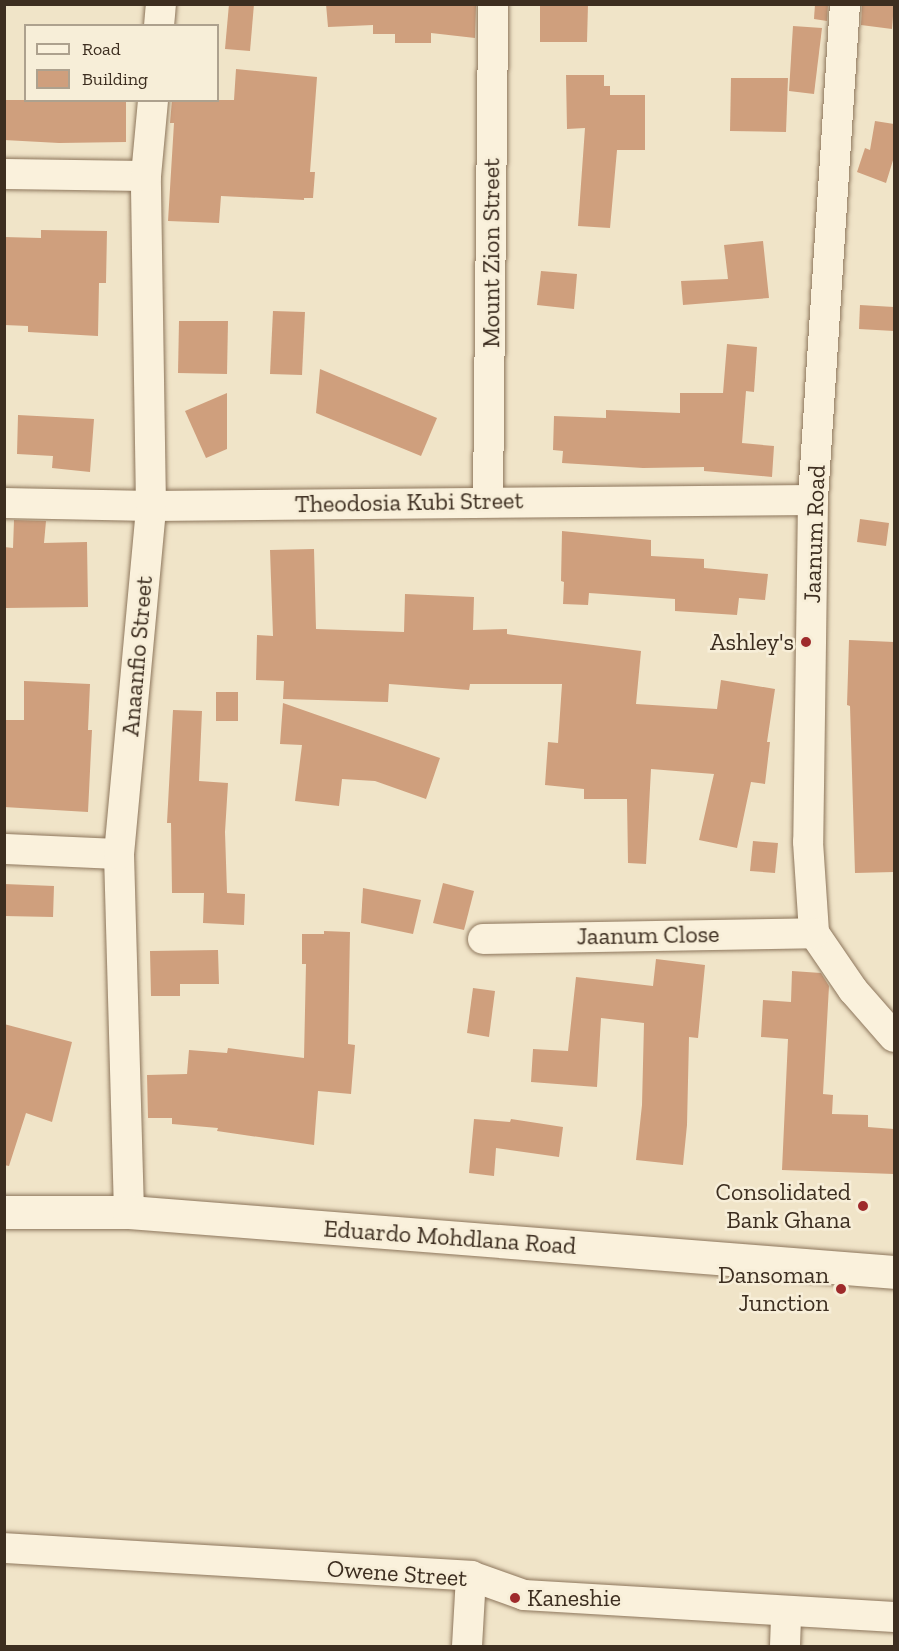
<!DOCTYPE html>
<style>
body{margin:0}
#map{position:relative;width:899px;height:1651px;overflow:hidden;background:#f0e4c8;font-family:"Zilla Slab",serif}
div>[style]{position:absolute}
.building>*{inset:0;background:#cf9f7d}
.roads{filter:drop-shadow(0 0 2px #8d765c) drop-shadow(0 0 2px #8d765c)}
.minor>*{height:30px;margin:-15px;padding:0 15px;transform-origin:15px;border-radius:15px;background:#faf1dc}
.secondary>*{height:33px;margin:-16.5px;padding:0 16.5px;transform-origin:16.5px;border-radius:16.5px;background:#faf1dc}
.dots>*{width:16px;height:16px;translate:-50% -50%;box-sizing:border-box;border:3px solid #f7eed8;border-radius:50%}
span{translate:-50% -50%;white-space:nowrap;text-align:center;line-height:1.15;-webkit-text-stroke:5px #f7eed8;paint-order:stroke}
.street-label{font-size:24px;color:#3d2e20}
.poi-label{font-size:24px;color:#3d2e20}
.right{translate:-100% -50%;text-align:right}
.left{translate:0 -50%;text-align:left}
.frame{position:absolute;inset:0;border:6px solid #3d2e20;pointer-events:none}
.legend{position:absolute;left:24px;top:24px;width:195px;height:78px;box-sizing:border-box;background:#f7eed8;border:2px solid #ada18e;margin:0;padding:8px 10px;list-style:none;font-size:18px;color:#3d2e20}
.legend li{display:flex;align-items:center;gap:12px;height:30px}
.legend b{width:30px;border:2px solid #ada18e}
</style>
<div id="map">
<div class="building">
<i style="clip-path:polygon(229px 4px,254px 4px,250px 51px,225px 49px)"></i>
<i style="clip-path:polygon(326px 4px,476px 6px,475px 38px,431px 33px,431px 43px,395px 43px,395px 34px,373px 34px,373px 25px,328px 27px)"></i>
<i style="clip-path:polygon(540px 4px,588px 4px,587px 42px,540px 42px)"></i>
<i style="clip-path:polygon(815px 4px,828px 4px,827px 21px,814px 19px)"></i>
<i style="clip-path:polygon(862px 4px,894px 4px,892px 29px,861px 25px)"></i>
<i style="clip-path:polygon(793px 26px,822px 28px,814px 94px,789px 91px)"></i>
<i style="clip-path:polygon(236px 69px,317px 77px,310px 172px,315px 172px,313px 198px,304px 198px,304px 200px,221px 196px,219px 223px,168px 221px,174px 123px,170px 123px,172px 100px,234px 100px)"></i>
<i style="clip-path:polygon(566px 75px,604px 75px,604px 86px,610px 86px,610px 95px,645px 95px,645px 150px,617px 150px,610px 228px,578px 226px,585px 128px,567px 129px)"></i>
<i style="clip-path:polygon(731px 78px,788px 78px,786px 132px,730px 131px)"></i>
<i style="clip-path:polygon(4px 100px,126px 100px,126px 142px,59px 143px,4px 140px)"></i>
<i style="clip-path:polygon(875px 121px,894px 124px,894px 157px,886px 183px,857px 172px,865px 148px,870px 150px)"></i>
<i style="clip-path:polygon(41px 230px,107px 231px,106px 283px,99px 283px,98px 336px,28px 332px,28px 326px,4px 325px,4px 237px,41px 238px)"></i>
<i style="clip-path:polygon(763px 241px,769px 298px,683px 305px,681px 281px,728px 279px,724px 245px)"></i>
<i style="clip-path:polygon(541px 271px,577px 274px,574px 309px,537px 305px)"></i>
<i style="clip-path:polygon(860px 305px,894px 307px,894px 331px,859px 329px)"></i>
<i style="clip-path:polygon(273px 311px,305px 312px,302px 375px,270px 374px)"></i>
<i style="clip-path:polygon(179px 321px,228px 321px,227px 374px,178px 373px)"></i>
<i style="clip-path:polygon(727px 344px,757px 347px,754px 392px,746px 391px,742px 443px,774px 446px,772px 477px,704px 471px,704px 467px,643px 468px,562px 463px,563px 451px,553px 450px,554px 416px,606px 418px,606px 410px,680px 413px,680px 393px,723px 393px)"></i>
<i style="clip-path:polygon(320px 369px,437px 418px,421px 456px,316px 413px)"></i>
<i style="clip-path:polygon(227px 393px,227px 449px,206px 458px,185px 411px)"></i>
<i style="clip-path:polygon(18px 415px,94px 419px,90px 472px,52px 468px,53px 456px,17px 454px)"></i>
<i style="clip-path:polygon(860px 519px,889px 523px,886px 546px,857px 542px)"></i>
<i style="clip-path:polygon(14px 520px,46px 521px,44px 543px,87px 542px,88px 607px,4px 608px,4px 547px,13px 548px)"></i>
<i style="clip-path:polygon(562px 531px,651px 540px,651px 556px,704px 559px,704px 568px,768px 574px,765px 600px,739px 598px,737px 615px,675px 611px,675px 599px,589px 593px,588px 605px,563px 604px,564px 582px,561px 581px)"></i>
<i style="clip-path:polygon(314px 549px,316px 629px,404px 632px,405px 594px,474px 597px,473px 630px,507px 629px,507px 634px,641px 651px,636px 704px,717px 709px,721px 680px,775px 689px,767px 742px,770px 742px,765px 784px,751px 782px,737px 848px,699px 840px,714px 774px,651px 769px,646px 864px,628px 863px,627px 799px,584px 799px,584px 789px,545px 785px,548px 742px,558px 743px,562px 684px,470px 684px,469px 690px,389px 684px,388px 702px,283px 699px,284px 681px,256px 680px,257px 635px,273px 636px,270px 550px)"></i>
<i style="clip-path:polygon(849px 640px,894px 642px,894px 872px,855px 873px,850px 706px,847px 705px)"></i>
<i style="clip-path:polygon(24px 681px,90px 684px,88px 730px,92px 730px,88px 812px,4px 807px,4px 720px,24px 720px)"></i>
<i style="clip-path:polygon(216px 692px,238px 692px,238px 721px,216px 721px)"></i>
<i style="clip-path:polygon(283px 703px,440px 758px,426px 799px,375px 781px,342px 779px,339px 806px,295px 801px,302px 745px,280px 744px)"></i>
<i style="clip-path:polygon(173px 710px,202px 711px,199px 781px,228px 783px,225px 832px,227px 893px,245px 894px,244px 925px,203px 923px,204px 893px,172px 893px,171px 823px,167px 823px)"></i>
<i style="clip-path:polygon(753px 841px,778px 843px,775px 873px,750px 871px)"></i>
<i style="clip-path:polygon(443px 883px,474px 891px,464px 930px,433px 923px)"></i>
<i style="clip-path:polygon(4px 884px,54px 886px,53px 917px,4px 916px)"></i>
<i style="clip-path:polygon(363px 888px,421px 900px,413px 934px,361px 923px)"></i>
<i style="clip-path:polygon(324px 931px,350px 932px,348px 1044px,355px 1045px,351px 1094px,318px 1091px,314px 1145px,217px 1131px,218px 1128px,172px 1124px,172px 1118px,148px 1118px,147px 1075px,187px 1074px,189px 1050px,227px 1053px,228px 1048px,304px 1058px,306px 964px,302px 964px,302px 934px,324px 934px)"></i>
<i style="clip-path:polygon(218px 950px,219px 984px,180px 984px,180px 996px,151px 996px,150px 951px)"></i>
<i style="clip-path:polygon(656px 959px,705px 965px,698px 1038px,689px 1037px,687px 1125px,683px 1165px,636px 1160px,642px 1105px,644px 1023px,601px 1018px,597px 1087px,531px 1082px,533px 1049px,568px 1051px,576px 977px,653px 986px)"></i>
<i style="clip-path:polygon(792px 971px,821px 973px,829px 986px,823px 1094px,833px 1095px,832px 1114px,868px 1115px,868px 1127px,894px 1129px,894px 1174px,782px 1170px,788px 1039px,761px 1037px,763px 1000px,791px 1002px)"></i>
<i style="clip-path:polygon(473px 988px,495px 991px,489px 1037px,467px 1033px)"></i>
<i style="clip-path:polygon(4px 1024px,72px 1042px,52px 1122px,26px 1113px,9px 1166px,4px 1165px)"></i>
<i style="clip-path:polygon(474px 1119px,510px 1122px,511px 1119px,563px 1127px,559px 1157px,496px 1148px,494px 1176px,469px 1173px)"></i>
</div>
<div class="roads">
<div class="minor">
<i style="left:845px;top:4px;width:497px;rotate:93.7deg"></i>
<i style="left:813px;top:500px;width:342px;rotate:90.8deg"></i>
<i style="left:808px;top:842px;width:91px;rotate:86.2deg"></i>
<i style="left:814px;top:933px;width:69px;rotate:55.6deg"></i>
<i style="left:853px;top:990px;width:62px;rotate:48.9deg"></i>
<i style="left:159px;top:26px;width:22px;rotate:-85deg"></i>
<i style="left:4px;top:174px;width:142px;rotate:0.8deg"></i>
<i style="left:488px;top:501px;width:497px;rotate:-89.4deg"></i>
<i style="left:4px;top:503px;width:147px;rotate:1.2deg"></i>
<i style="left:151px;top:506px;width:662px;rotate:-0.52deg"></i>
<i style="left:4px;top:849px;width:115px;rotate:2.5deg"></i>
<i style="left:483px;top:939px;width:331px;rotate:-1deg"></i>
<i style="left:129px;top:1212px;width:358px;rotate:-91.6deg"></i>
<i style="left:119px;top:854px;width:349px;rotate:-84.7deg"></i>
<i style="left:151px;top:506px;width:330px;rotate:-90.9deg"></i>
<i style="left:146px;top:176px;width:76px;rotate:-84.7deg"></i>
<i style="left:4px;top:1548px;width:468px;rotate:3.4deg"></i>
<i style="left:471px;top:1576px;width:56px;rotate:19.7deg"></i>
<i style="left:524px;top:1595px;width:371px;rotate:3.4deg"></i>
<i style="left:467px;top:1646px;width:70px;rotate:-86.7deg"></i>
<i style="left:785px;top:1646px;width:34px;rotate:-88deg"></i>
</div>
<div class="secondary">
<i style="left:4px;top:1212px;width:125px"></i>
<i style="left:129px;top:1212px;width:767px;rotate:4.48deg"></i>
</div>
</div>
<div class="dots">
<i style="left:806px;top:642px;background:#9e2a2b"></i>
<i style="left:863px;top:1206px;background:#9e2a2b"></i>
<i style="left:841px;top:1289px;background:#9e2a2b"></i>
<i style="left:515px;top:1598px;background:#9e2a2b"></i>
</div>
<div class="street-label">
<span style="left:491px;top:253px;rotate:-90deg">Mount Zion Street</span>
<span style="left:409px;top:502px;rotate:-1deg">Theodosia Kubi Street</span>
<span style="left:814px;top:534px;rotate:-88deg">Jaanum Road</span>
<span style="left:137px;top:656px;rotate:-85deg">Anaanfio Street</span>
<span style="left:648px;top:935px;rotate:-1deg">Jaanum Close</span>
<span style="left:450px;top:1237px;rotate:4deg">Eduardo Mohdlana Road</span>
<span style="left:397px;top:1573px;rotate:4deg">Owene Street</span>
</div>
<div class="poi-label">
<span class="right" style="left:794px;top:642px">Ashley's</span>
<span class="right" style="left:851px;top:1206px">Consolidated<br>Bank Ghana</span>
<span class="right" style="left:829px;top:1289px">Dansoman<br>Junction</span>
<span class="left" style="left:527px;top:1598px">Kaneshie</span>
</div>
<div class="frame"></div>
<ul class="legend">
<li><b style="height:8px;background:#faf1dc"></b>Road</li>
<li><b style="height:16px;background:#cf9f7d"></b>Building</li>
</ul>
</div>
